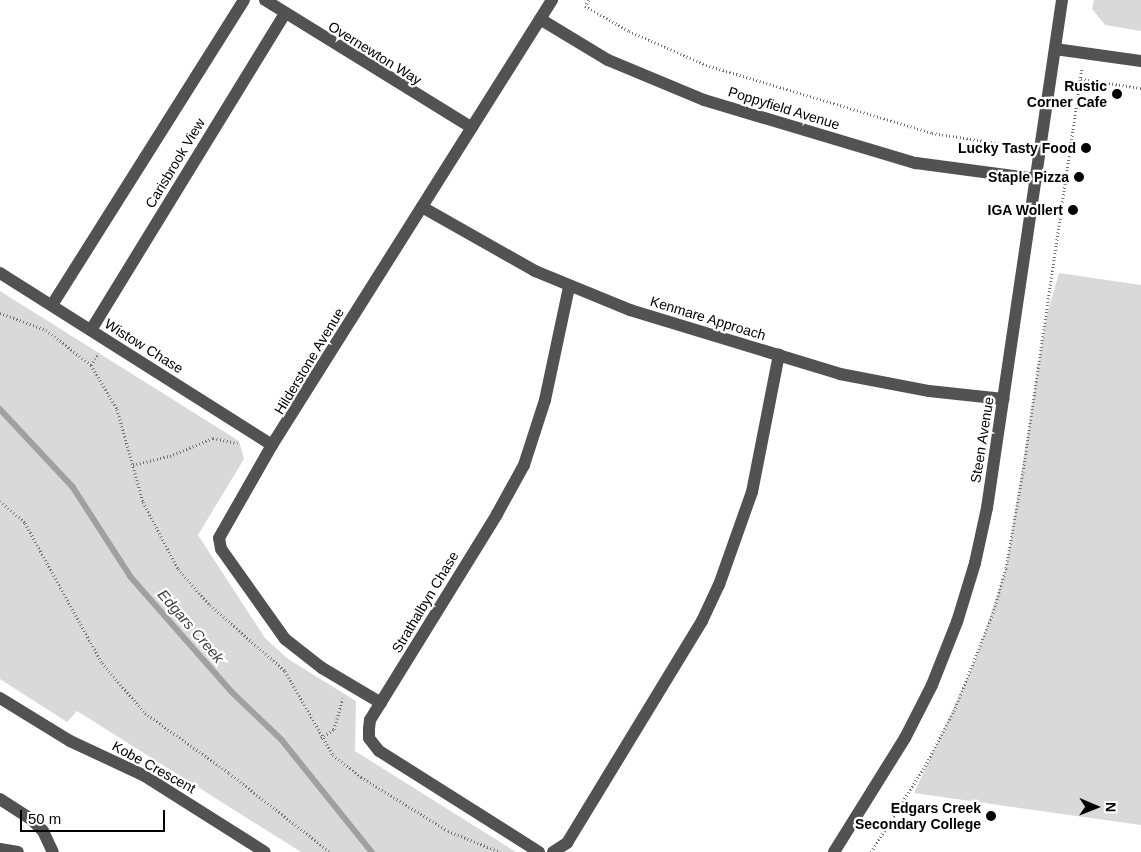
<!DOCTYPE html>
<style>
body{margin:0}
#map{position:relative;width:1141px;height:852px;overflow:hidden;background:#fff;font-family:Helvetica,sans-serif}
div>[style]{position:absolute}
.green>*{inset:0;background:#d9d9d9}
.stream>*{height:5.5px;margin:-2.75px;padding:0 2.75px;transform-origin:2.75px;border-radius:2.75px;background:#a0a0a0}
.path>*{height:3px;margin-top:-1.5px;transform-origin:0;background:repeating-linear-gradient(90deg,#747474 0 1px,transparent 0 3.5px)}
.minor>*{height:12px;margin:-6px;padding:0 6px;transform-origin:6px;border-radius:6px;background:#525252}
.dots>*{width:14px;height:14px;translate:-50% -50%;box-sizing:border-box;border:2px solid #fff;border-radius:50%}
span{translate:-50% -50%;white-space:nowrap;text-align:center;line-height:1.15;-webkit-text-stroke:4.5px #fff;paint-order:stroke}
.street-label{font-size:14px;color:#000}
.poi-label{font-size:14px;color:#000;font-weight:700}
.right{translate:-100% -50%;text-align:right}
.water-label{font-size:15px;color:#414141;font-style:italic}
.north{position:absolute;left:1071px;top:782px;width:50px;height:50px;-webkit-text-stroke:4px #fff;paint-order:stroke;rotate:91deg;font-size:14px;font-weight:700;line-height:20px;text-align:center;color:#000}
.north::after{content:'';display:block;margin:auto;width:18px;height:22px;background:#000;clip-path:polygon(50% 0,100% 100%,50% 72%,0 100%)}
.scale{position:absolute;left:20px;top:810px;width:145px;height:22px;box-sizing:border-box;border:2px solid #000;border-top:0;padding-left:6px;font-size:15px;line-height:18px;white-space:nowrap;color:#000;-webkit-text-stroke:4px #fff;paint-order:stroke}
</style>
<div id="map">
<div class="green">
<i style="clip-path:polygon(1094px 0,1141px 0,1141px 31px,1105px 25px,1092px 9px)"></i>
<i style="clip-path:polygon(1059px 273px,1141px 285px,1141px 825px,914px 793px,975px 661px,1006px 568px,1046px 318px)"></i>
<i style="clip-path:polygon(0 291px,239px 441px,244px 459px,198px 535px,265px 638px,288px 659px,356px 701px,355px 751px,516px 852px,301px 852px,77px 711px,67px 722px,0 679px)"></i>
</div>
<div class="stream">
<i style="left:0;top:409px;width:107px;rotate:46.9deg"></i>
<i style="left:73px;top:487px;width:107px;rotate:57.2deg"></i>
<i style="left:131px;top:577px;width:153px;rotate:48.7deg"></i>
<i style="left:232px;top:692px;width:69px;rotate:43.8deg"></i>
<i style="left:282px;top:740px;width:144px;rotate:51.2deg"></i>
</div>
<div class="path">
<i style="left:589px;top:0;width:7px;rotate:124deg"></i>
<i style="left:585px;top:6px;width:51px;rotate:29.6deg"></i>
<i style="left:629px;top:31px;width:84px;rotate:23.8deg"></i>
<i style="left:706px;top:65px;width:236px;rotate:16.7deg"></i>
<i style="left:932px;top:133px;width:93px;rotate:8.7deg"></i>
<i style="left:1081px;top:79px;width:61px;rotate:8.5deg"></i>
<i style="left:1055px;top:151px;width:14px;rotate:8deg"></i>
<i style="left:0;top:313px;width:49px;rotate:20.3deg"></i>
<i style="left:46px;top:330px;width:57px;rotate:37.9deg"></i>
<i style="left:91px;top:365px;width:51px;rotate:59.4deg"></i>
<i style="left:117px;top:409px;width:97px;rotate:74.4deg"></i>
<i style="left:143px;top:502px;width:76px;rotate:62.4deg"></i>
<i style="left:178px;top:569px;width:48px;rotate:48.4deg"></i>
<i style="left:210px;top:605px;width:100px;rotate:41.3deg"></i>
<i style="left:285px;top:671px;width:97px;rotate:60.3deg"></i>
<i style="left:333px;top:755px;width:36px;rotate:38deg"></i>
<i style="left:361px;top:777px;width:102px;rotate:31.8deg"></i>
<i style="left:448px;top:831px;width:56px;rotate:22deg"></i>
<i style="left:91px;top:365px;width:14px;rotate:-56deg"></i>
<i style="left:133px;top:465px;width:38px;rotate:-14deg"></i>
<i style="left:170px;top:456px;width:47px;rotate:-22.7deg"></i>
<i style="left:213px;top:438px;width:25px;rotate:12deg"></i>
<i style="left:0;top:501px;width:33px;rotate:41deg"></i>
<i style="left:25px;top:523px;width:160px;rotate:61.2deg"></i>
<i style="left:102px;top:663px;width:66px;rotate:49.3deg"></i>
<i style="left:145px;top:713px;width:103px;rotate:35.5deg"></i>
<i style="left:229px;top:773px;width:128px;rotate:38deg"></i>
<i style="left:321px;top:738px;width:16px;rotate:-35deg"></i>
<i style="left:334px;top:729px;width:32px;rotate:-74deg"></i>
<i style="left:871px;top:852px;width:102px;rotate:-57.9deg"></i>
<i style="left:925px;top:766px;width:62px;rotate:-62.2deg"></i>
<i style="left:954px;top:711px;width:105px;rotate:-68.3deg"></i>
<i style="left:993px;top:613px;width:47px;rotate:-73.9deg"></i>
<i style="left:1006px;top:568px;width:97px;rotate:-80deg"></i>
<i style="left:1023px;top:472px;width:408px;rotate:-81.7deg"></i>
</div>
<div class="minor">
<i style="left:265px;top:0;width:243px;rotate:31.7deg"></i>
<i style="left:540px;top:19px;width:79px;rotate:31.1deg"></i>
<i style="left:608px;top:60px;width:104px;rotate:22.6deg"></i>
<i style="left:704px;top:100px;width:221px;rotate:16.6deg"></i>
<i style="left:916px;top:163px;width:121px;rotate:7.6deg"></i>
<i style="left:1055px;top:49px;width:87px;rotate:7.9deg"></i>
<i style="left:422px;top:207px;width:130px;rotate:29.5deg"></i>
<i style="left:535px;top:271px;width:103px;rotate:22.3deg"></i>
<i style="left:630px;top:310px;width:220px;rotate:16.9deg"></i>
<i style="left:840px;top:374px;width:91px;rotate:10.8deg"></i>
<i style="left:929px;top:391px;width:75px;rotate:6.1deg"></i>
<i style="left:0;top:273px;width:322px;rotate:32.3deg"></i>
<i style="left:52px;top:305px;width:360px;rotate:-57.8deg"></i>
<i style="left:91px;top:330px;width:372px;rotate:-58.5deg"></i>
<i style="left:0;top:698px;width:82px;rotate:31.6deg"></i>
<i style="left:70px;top:741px;width:81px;rotate:25deg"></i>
<i style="left:143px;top:775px;width:144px;rotate:32.3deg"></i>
<i style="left:381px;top:703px;width:69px;rotate:-149.3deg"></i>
<i style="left:322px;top:668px;width:47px;rotate:-141.9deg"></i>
<i style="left:285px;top:639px;width:110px;rotate:-125.4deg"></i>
<i style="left:221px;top:549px;width:11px;rotate:-100deg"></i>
<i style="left:219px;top:538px;width:107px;rotate:-60.3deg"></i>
<i style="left:272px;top:445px;width:526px;rotate:-57.82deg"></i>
<i style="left:0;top:799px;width:37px;rotate:33deg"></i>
<i style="left:31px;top:819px;width:17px;rotate:45deg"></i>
<i style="left:43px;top:831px;width:23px;rotate:65deg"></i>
<i style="left:0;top:849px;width:18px;rotate:9deg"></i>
<i style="left:539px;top:852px;width:189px;rotate:-147.7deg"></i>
<i style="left:379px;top:751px;width:16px;rotate:-128deg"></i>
<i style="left:369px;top:738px;width:9px;rotate:-90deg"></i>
<i style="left:369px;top:729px;width:9px;rotate:-84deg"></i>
<i style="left:370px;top:720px;width:242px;rotate:-58.3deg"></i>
<i style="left:497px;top:514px;width:56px;rotate:-61.1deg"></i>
<i style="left:524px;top:465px;width:68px;rotate:-72.1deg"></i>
<i style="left:545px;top:400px;width:116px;rotate:-78deg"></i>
<i style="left:553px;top:852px;width:17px;rotate:-33deg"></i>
<i style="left:567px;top:843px;width:260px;rotate:-58.7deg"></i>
<i style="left:702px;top:621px;width:40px;rotate:-65deg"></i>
<i style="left:719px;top:585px;width:99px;rotate:-70.5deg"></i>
<i style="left:752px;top:492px;width:140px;rotate:-78.9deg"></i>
<i style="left:834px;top:852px;width:134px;rotate:-58.1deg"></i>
<i style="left:905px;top:738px;width:59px;rotate:-63deg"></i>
<i style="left:932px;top:685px;width:68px;rotate:-68.4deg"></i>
<i style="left:957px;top:622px;width:62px;rotate:-73deg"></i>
<i style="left:975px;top:563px;width:56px;rotate:-77.7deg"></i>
<i style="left:987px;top:508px;width:514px;rotate:-81.6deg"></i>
</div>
<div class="dots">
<i style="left:1117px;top:94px;background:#000"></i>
<i style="left:1086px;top:148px;background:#000"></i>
<i style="left:1079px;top:177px;background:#000"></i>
<i style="left:1073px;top:210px;background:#000"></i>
<i style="left:991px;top:816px;background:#000"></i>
</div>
<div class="street-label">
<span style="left:375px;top:53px;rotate:32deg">Overnewton Way</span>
<span style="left:784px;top:108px;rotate:17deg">Poppyfield Avenue</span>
<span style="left:175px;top:163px;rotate:-59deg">Carisbrook View</span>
<span style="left:708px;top:318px;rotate:17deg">Kenmare Approach</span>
<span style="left:144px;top:346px;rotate:32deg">Wistow Chase</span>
<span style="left:309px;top:361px;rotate:-59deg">Hilderstone Avenue</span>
<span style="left:982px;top:440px;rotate:-81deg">Steen Avenue</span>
<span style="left:425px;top:602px;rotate:-59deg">Strathalbyn Chase</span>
<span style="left:154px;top:767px;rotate:29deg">Kobe Crescent</span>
</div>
<div class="poi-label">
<span class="right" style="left:1107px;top:94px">Rustic<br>Corner Cafe</span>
<span class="right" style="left:1076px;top:148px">Lucky Tasty Food</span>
<span class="right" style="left:1069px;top:177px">Staple Pizza</span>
<span class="right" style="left:1063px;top:210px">IGA Wollert</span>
<span class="right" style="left:981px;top:816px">Edgars Creek<br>Secondary College</span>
</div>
<div class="water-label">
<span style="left:191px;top:626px;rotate:49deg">Edgars Creek</span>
</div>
<div class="north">N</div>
<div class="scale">50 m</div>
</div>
